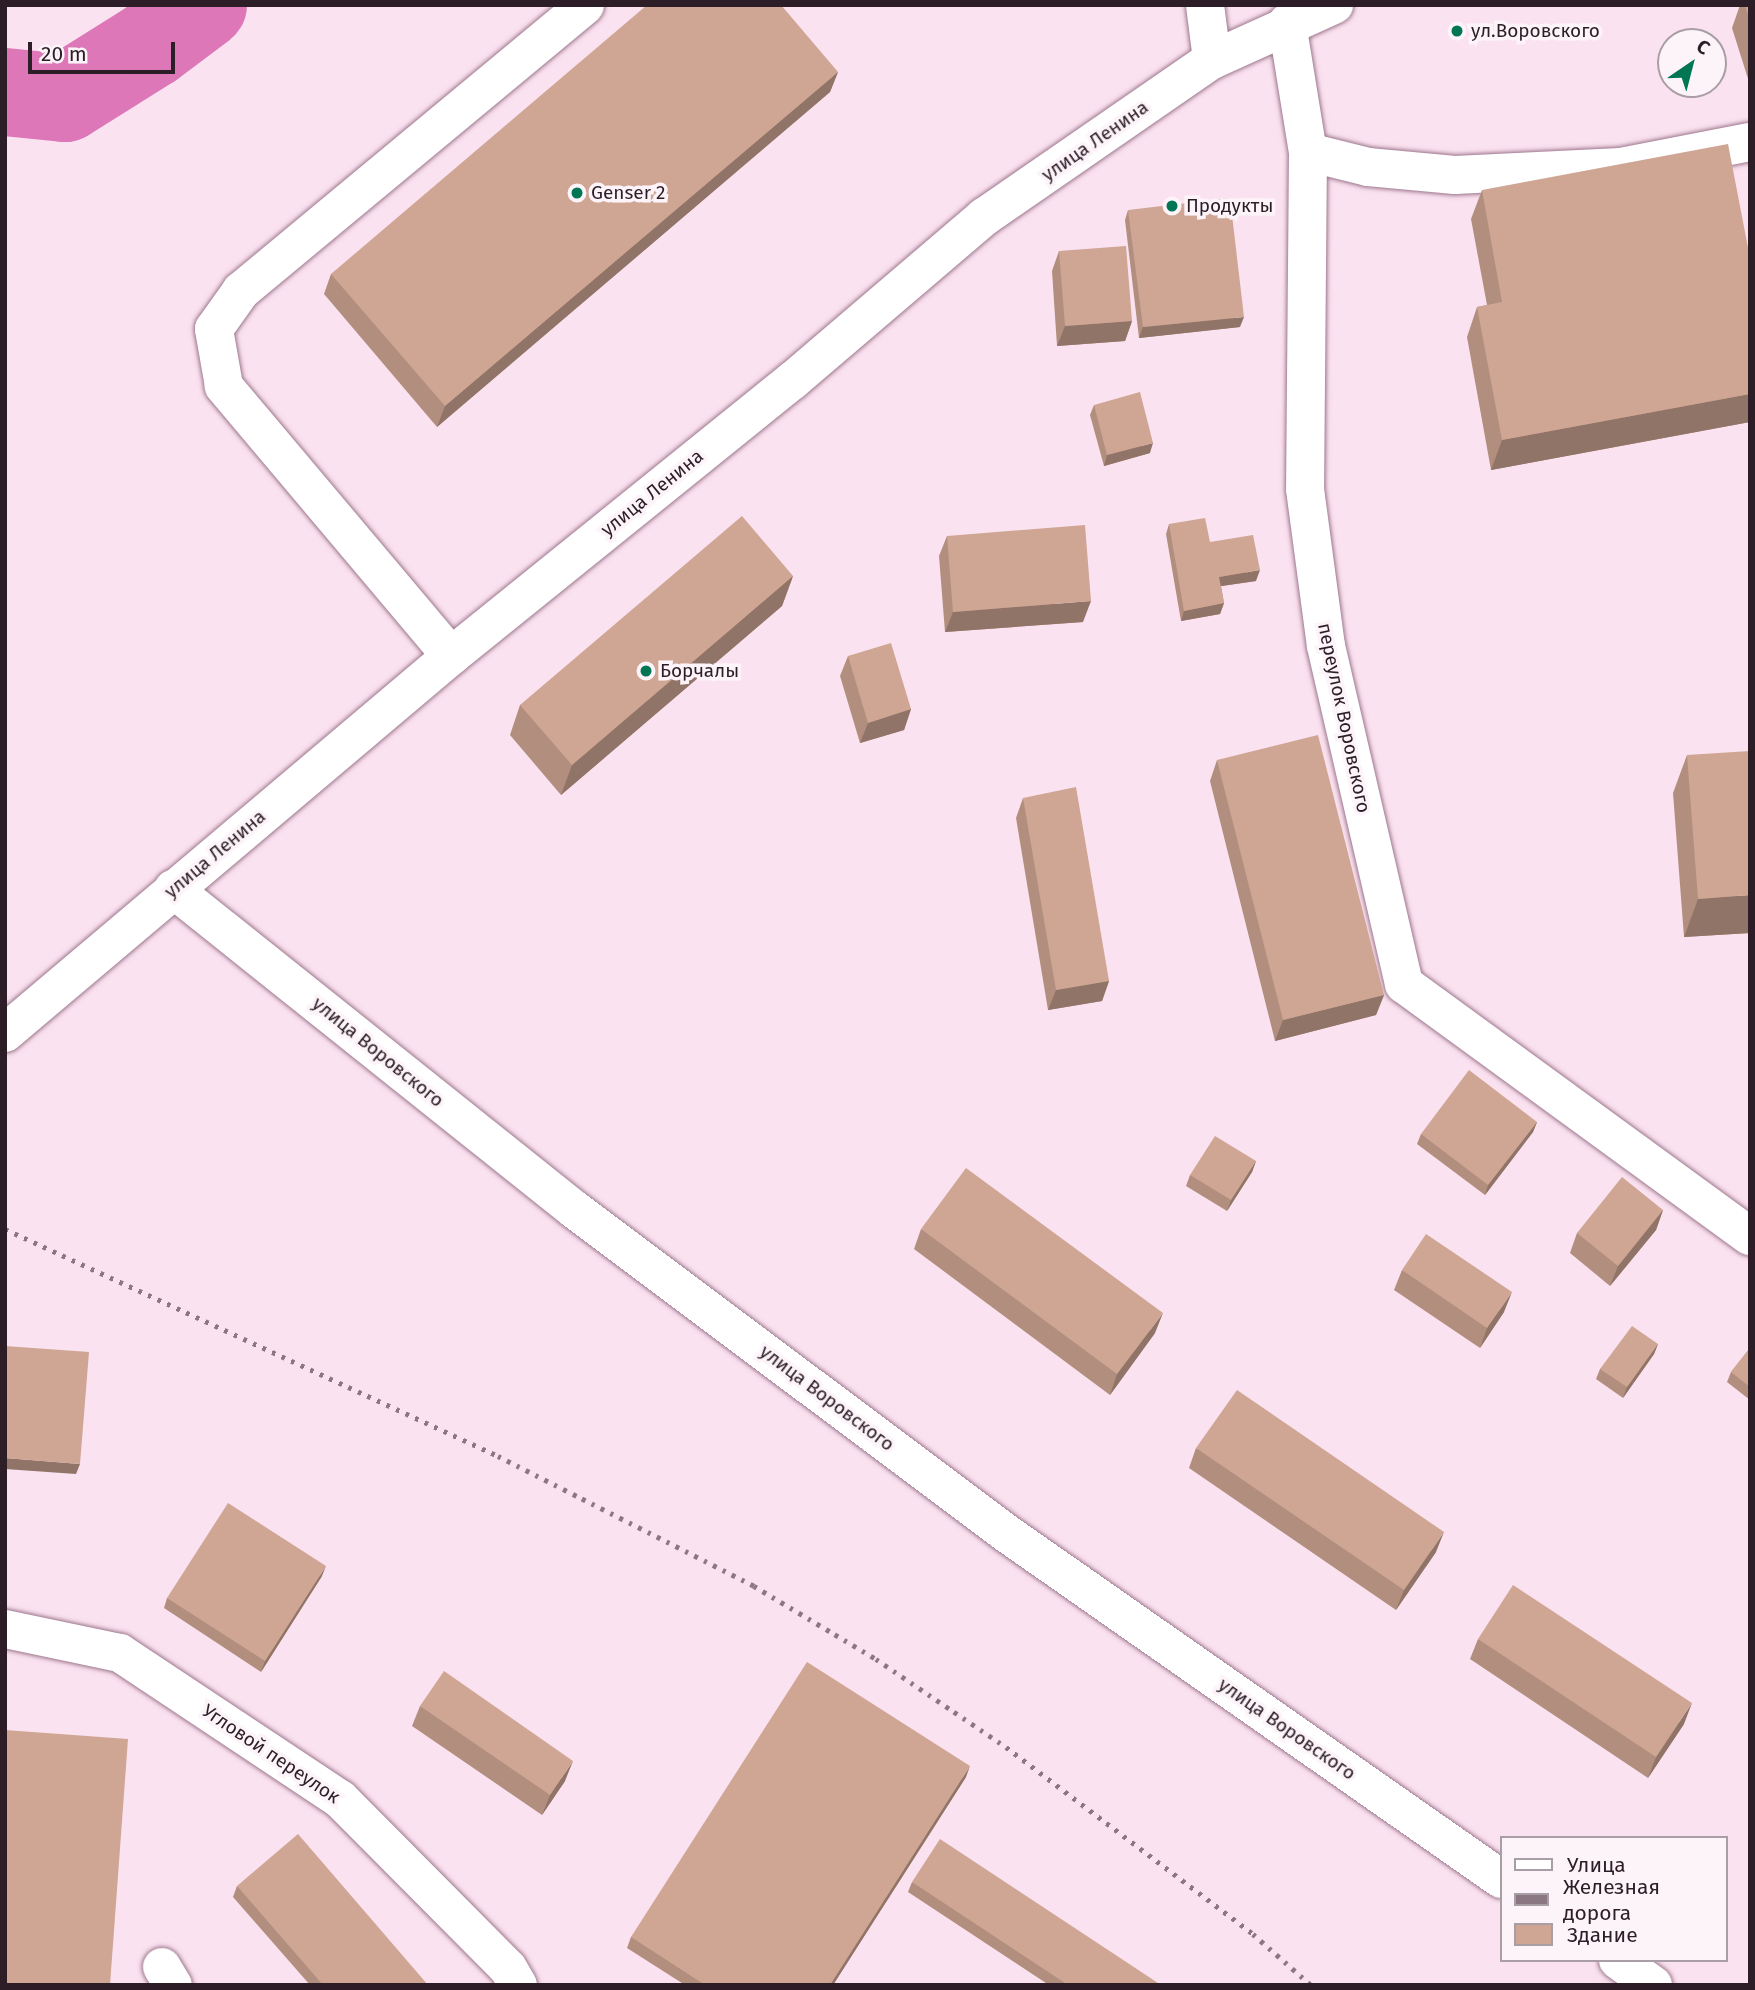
<!DOCTYPE html>
<meta charset="utf-8">
<style>
body{margin:0}
#map{position:relative;width:1755px;height:1990px;overflow:hidden;background:#fbe2f0;font-family:"Fira Sans",sans-serif}
div>[style]{position:absolute}
.river>*{height:88px;margin:-44px;padding:0 44px;transform-origin:44px;border-radius:44px;background:#dd77b7}
.roads{filter:drop-shadow(0 0 2px #9d778d) drop-shadow(0 0 2px #9d778d)}
.minor>*{height:38px;margin:-19px;padding:0 19px;transform-origin:19px;border-radius:19px;background:#fff}
.major>*{height:38px;margin:-19px;padding:0 19px;transform-origin:19px;border-radius:19px;background:#fff}
.rail>*{height:5px;margin-top:-2.5px;transform-origin:0;background:repeating-linear-gradient(90deg,#8a7782 0 3.5px,transparent 0 10.5px)}
.wall>*{inset:0;background:#b28e7f}
.shaded-wall>*{inset:0;background:#917468}
.building>*{inset:0;background:#cfa594}
.dots>*{width:19px;height:19px;translate:-50% -50%;box-sizing:border-box;border:4px solid #fdf4f9;border-radius:50%}
span{translate:-50% -50%;white-space:nowrap;text-align:center;line-height:1.15;-webkit-text-stroke:7px #fdf4f9;paint-order:stroke}
.poi-label{font-size:19px;color:#2c1d26}
.left{translate:0 -50%;text-align:left}
.street-label{font-size:19px;color:#2c1d26}
.frame{position:absolute;inset:0;border:7px solid #2c1d26;pointer-events:none}
.legend{position:absolute;left:1500px;top:1836px;width:228px;height:126px;box-sizing:border-box;background:#fdf4f9;border:2px solid #a99ea5;margin:0;padding:9px 12px;list-style:none;font-size:21px;color:#2c1d26}
.legend li{display:flex;align-items:center;gap:14px;height:35px}
.legend b{width:35px;border:2px solid #a99ea5}
.north{position:absolute;left:1657px;top:28px;width:70px;height:70px;box-sizing:border-box;background:#fdf4f9;border:2px solid #a99ea5;border-radius:50%;rotate:35deg;font-size:19px;font-weight:700;line-height:28px;text-align:center;color:#2c1d26}
.north::after{content:'';display:block;margin:auto;width:24px;height:32px;background:#007652;clip-path:polygon(50% 0,100% 100%,50% 72%,0 100%)}
.scale{position:absolute;left:28px;top:42px;width:147px;height:32px;box-sizing:border-box;border:4px solid #2c1d26;border-top:0;padding-left:9px;font-size:21px;line-height:24px;white-space:nowrap;color:#2c1d26;-webkit-text-stroke:5px #fdf4f9;paint-order:stroke}
</style>
<div id="map">
<div class="river">
<i style="left:5px;top:92px;width:60px;rotate:5.7deg"></i>
<i style="left:65px;top:98px;width:102px;rotate:-32.1deg"></i>
<i style="left:151px;top:44px;width:65px;rotate:-36.9deg"></i>
</div>
<div class="roads">
<div class="minor">
<i style="left:1205px;top:5px;width:55px;rotate:82.7deg"></i>
<i style="left:1287px;top:23px;width:131px;rotate:80.8deg"></i>
<i style="left:1308px;top:152px;width:337px;rotate:90.5deg"></i>
<i style="left:1305px;top:489px;width:158px;rotate:82.4deg"></i>
<i style="left:1326px;top:646px;width:347px;rotate:77deg"></i>
<i style="left:1404px;top:984px;width:428px;rotate:36.1deg"></i>
<i style="left:1308px;top:152px;width:62px;rotate:14deg"></i>
<i style="left:1368px;top:167px;width:87px;rotate:5.3deg"></i>
<i style="left:1455px;top:175px;width:166px;rotate:-2.8deg"></i>
<i style="left:1621px;top:167px;width:131px;rotate:-11deg"></i>
<i style="left:451px;top:656px;width:353px;rotate:-130.1deg"></i>
<i style="left:224px;top:386px;width:58px;rotate:-100deg"></i>
<i style="left:214px;top:329px;width:47px;rotate:-54.6deg"></i>
<i style="left:241px;top:291px;width:447px;rotate:-39.7deg"></i>
<i style="left:173px;top:889px;width:514px;rotate:38.61deg"></i>
<i style="left:575px;top:1210px;width:539px;rotate:36.85deg"></i>
<i style="left:1006px;top:1533px;width:604px;rotate:34.95deg"></i>
<i style="left:5px;top:1629px;width:117px;rotate:11.8deg"></i>
<i style="left:120px;top:1653px;width:264px;rotate:33.6deg"></i>
<i style="left:340px;top:1799px;width:238px;rotate:45.2deg"></i>
<i style="left:508px;top:1968px;width:20px;rotate:60deg"></i>
<i style="left:1618px;top:1960px;width:43px;rotate:35.5deg"></i>
<i style="left:162px;top:1967px;width:21px;rotate:59deg"></i>
</div>
<div class="major">
<i style="left:5px;top:1033px;width:584px;rotate:-40.21deg"></i>
<i style="left:451px;top:656px;width:438px;rotate:-38.9deg"></i>
<i style="left:792px;top:381px;width:253px;rotate:-40.5deg"></i>
<i style="left:984px;top:217px;width:277px;rotate:-34.6deg"></i>
<i style="left:1212px;top:60px;width:134px;rotate:-24.3deg"></i>
</div>
</div>
<div class="rail">
<i style="left:5px;top:1229px;width:543px;rotate:24.72deg"></i>
<i style="left:498px;top:1456px;width:287px;rotate:26.9deg"></i>
<i style="left:754px;top:1586px;width:142px;rotate:30.9deg"></i>
<i style="left:876px;top:1659px;width:157px;rotate:34.1deg"></i>
<i style="left:1006px;top:1747px;width:310px;rotate:37.1deg"></i>
<i style="left:1253px;top:1934px;width:77px;rotate:41.3deg"></i>
</div>
<div class="wall">
<i style="clip-path:polygon(1740px 5px,1750px 5px,1750px 85px,1732px 28px)"></i>
<i style="clip-path:polygon(838px 72px,830px 92px,437px 427px,324px 294px,331px 274px)"></i>
<i style="clip-path:polygon(1482px 190px,1750px 258px,1750px 422px,1491px 470px,1467px 337px,1477px 307px,1487px 305px,1471px 219px)"></i>
<i style="clip-path:polygon(1128px 210px,1240px 327px,1139px 338px,1125px 220px)"></i>
<i style="clip-path:polygon(1059px 251px,1132px 321px,1125px 341px,1057px 346px,1052px 271px)"></i>
<i style="clip-path:polygon(1094px 405px,1150px 453px,1104px 466px,1090px 415px)"></i>
<i style="clip-path:polygon(1169px 524px,1210px 542px,1256px 581px,1221px 586px,1224px 603px,1220px 614px,1181px 621px,1166px 534px)"></i>
<i style="clip-path:polygon(947px 536px,1083px 622px,945px 632px,939px 556px)"></i>
<i style="clip-path:polygon(793px 576px,782px 606px,561px 795px,510px 735px,520px 705px)"></i>
<i style="clip-path:polygon(848px 656px,911px 709px,904px 730px,860px 743px,840px 676px)"></i>
<i style="clip-path:polygon(1687px 755px,1750px 933px,1684px 937px,1673px 793px)"></i>
<i style="clip-path:polygon(1217px 760px,1384px 995px,1376px 1015px,1275px 1041px,1210px 781px)"></i>
<i style="clip-path:polygon(1023px 798px,1109px 981px,1102px 1001px,1048px 1010px,1016px 818px)"></i>
<i style="clip-path:polygon(1537px 1122px,1533px 1132px,1485px 1195px,1417px 1144px,1421px 1134px)"></i>
<i style="clip-path:polygon(1256px 1161px,1252px 1172px,1227px 1211px,1186px 1186px,1190px 1175px)"></i>
<i style="clip-path:polygon(1663px 1210px,1656px 1230px,1610px 1286px,1570px 1253px,1577px 1233px)"></i>
<i style="clip-path:polygon(921px 1229px,1155px 1333px,1110px 1395px,914px 1249px)"></i>
<i style="clip-path:polygon(1402px 1270px,1504px 1312px,1480px 1348px,1394px 1290px)"></i>
<i style="clip-path:polygon(1658px 1344px,1654px 1354px,1623px 1398px,1596px 1379px,1600px 1369px)"></i>
<i style="clip-path:polygon(1750px 1348px,1750px 1400px,1727px 1382px,1731px 1372px)"></i>
<i style="clip-path:polygon(1196px 1448px,1436px 1552px,1396px 1610px,1189px 1468px)"></i>
<i style="clip-path:polygon(322px 1576px,261px 1672px,164px 1608px,167px 1598px)"></i>
<i style="clip-path:polygon(1478px 1639px,1684px 1724px,1648px 1778px,1470px 1659px)"></i>
<i style="clip-path:polygon(420px 1706px,565px 1781px,542px 1815px,412px 1726px)"></i>
<i style="clip-path:polygon(966px 1777px,833px 1985px,685px 1985px,627px 1948px,631px 1937px)"></i>
<i style="clip-path:polygon(912px 1882px,1161px 1985px,1049px 1985px,908px 1892px)"></i>
<i style="clip-path:polygon(237px 1886px,428px 1985px,310px 1985px,233px 1897px)"></i>
</div>
<div class="shaded-wall">
<i style="clip-path:polygon(838px 72px,830px 92px,437px 427px,445px 406px)"></i>
<i style="clip-path:polygon(1244px 317px,1240px 327px,1139px 338px,1143px 327px)"></i>
<i style="clip-path:polygon(1132px 321px,1125px 341px,1057px 346px,1065px 326px)"></i>
<i style="clip-path:polygon(1750px 394px,1750px 422px,1491px 470px,1502px 440px)"></i>
<i style="clip-path:polygon(1153px 443px,1150px 453px,1104px 466px,1107px 455px)"></i>
<i style="clip-path:polygon(1260px 570px,1256px 581px,1215px 587px,1219px 577px)"></i>
<i style="clip-path:polygon(793px 576px,782px 606px,561px 795px,572px 765px)"></i>
<i style="clip-path:polygon(1091px 601px,1083px 622px,945px 632px,953px 612px)"></i>
<i style="clip-path:polygon(1224px 603px,1220px 614px,1181px 621px,1184px 611px)"></i>
<i style="clip-path:polygon(911px 709px,904px 730px,860px 743px,868px 723px)"></i>
<i style="clip-path:polygon(1750px 895px,1750px 933px,1684px 937px,1698px 899px)"></i>
<i style="clip-path:polygon(1109px 981px,1102px 1001px,1048px 1010px,1056px 990px)"></i>
<i style="clip-path:polygon(1384px 995px,1376px 1015px,1275px 1041px,1283px 1020px)"></i>
<i style="clip-path:polygon(1537px 1122px,1533px 1132px,1485px 1195px,1488px 1185px)"></i>
<i style="clip-path:polygon(1256px 1161px,1252px 1172px,1227px 1211px,1231px 1200px)"></i>
<i style="clip-path:polygon(1663px 1210px,1656px 1230px,1610px 1286px,1618px 1266px)"></i>
<i style="clip-path:polygon(1512px 1292px,1504px 1312px,1480px 1348px,1487px 1328px)"></i>
<i style="clip-path:polygon(1163px 1313px,1155px 1333px,1110px 1395px,1117px 1374px)"></i>
<i style="clip-path:polygon(1658px 1344px,1654px 1354px,1623px 1398px,1627px 1387px)"></i>
<i style="clip-path:polygon(5px 1458px,80px 1464px,76px 1474px,5px 1469px)"></i>
<i style="clip-path:polygon(1444px 1532px,1436px 1552px,1396px 1610px,1404px 1590px)"></i>
<i style="clip-path:polygon(326px 1566px,322px 1576px,261px 1672px,265px 1661px)"></i>
<i style="clip-path:polygon(1692px 1703px,1684px 1724px,1648px 1778px,1656px 1757px)"></i>
<i style="clip-path:polygon(573px 1761px,565px 1781px,542px 1815px,550px 1795px)"></i>
<i style="clip-path:polygon(970px 1766px,966px 1777px,833px 1985px,830px 1985px)"></i>
</div>
<div class="building">
<i style="clip-path:polygon(647px 5px,781px 5px,838px 72px,445px 406px,331px 274px)"></i>
<i style="clip-path:polygon(1745px 5px,1750px 5px,1750px 21px)"></i>
<i style="clip-path:polygon(1728px 144px,1750px 258px,1750px 394px,1502px 440px,1477px 307px,1502px 302px,1482px 190px)"></i>
<i style="clip-path:polygon(1230px 198px,1244px 317px,1143px 327px,1128px 210px)"></i>
<i style="clip-path:polygon(1126px 246px,1132px 321px,1065px 326px,1059px 251px)"></i>
<i style="clip-path:polygon(1140px 392px,1153px 443px,1107px 455px,1094px 405px)"></i>
<i style="clip-path:polygon(742px 516px,793px 576px,572px 765px,520px 705px)"></i>
<i style="clip-path:polygon(1205px 518px,1210px 542px,1253px 535px,1260px 570px,1219px 577px,1224px 603px,1184px 611px,1169px 524px)"></i>
<i style="clip-path:polygon(1085px 525px,1091px 601px,953px 612px,947px 536px)"></i>
<i style="clip-path:polygon(891px 643px,911px 709px,868px 723px,848px 656px)"></i>
<i style="clip-path:polygon(1318px 735px,1384px 995px,1283px 1020px,1217px 760px)"></i>
<i style="clip-path:polygon(1750px 751px,1750px 895px,1698px 899px,1687px 755px)"></i>
<i style="clip-path:polygon(1076px 787px,1109px 981px,1056px 990px,1023px 798px)"></i>
<i style="clip-path:polygon(1469px 1070px,1537px 1122px,1488px 1185px,1421px 1134px)"></i>
<i style="clip-path:polygon(1215px 1136px,1256px 1161px,1231px 1200px,1190px 1175px)"></i>
<i style="clip-path:polygon(966px 1168px,1163px 1313px,1117px 1374px,921px 1229px)"></i>
<i style="clip-path:polygon(1622px 1177px,1663px 1210px,1618px 1266px,1577px 1233px)"></i>
<i style="clip-path:polygon(1426px 1234px,1512px 1292px,1487px 1328px,1402px 1270px)"></i>
<i style="clip-path:polygon(1632px 1326px,1658px 1344px,1627px 1387px,1600px 1369px)"></i>
<i style="clip-path:polygon(5px 1346px,89px 1352px,80px 1464px,5px 1458px)"></i>
<i style="clip-path:polygon(1750px 1348px,1750px 1387px,1731px 1372px)"></i>
<i style="clip-path:polygon(1237px 1390px,1444px 1532px,1404px 1590px,1196px 1448px)"></i>
<i style="clip-path:polygon(228px 1503px,326px 1566px,265px 1661px,167px 1598px)"></i>
<i style="clip-path:polygon(1513px 1585px,1692px 1703px,1656px 1757px,1478px 1639px)"></i>
<i style="clip-path:polygon(807px 1662px,970px 1766px,830px 1985px,705px 1985px,631px 1937px)"></i>
<i style="clip-path:polygon(444px 1671px,573px 1761px,550px 1795px,420px 1706px)"></i>
<i style="clip-path:polygon(5px 1730px,128px 1739px,110px 1985px,5px 1985px)"></i>
<i style="clip-path:polygon(298px 1834px,428px 1985px,323px 1985px,237px 1886px)"></i>
<i style="clip-path:polygon(940px 1839px,1161px 1985px,1068px 1985px,912px 1882px)"></i>
</div>
<div class="dots">
<i style="left:1457px;top:31px;background:#007652"></i>
<i style="left:577px;top:193px;background:#007652"></i>
<i style="left:1172px;top:206px;background:#007652"></i>
<i style="left:646px;top:671px;background:#007652"></i>
</div>
<div class="poi-label">
<span class="left" style="left:1471px;top:31px">ул.Воровского</span>
<span class="left" style="left:591px;top:193px">Genser 2</span>
<span class="left" style="left:1186px;top:206px">Продукты</span>
<span class="left" style="left:660px;top:671px">Борчалы</span>
</div>
<div class="street-label">
<span style="left:1095px;top:141px;rotate:-35deg">улица Ленина</span>
<span style="left:652px;top:493px;rotate:-39deg">улица Ленина</span>
<span style="left:1344px;top:718px;rotate:78deg">переулок Воровского</span>
<span style="left:215px;top:854px;rotate:-40deg">улица Ленина</span>
<span style="left:378px;top:1052px;rotate:39deg">улица Воровского</span>
<span style="left:827px;top:1398px;rotate:37deg">улица Воровского</span>
<span style="left:1287px;top:1729px;rotate:35deg">улица Воровского</span>
<span style="left:271px;top:1754px;rotate:34deg">Угловой переулок</span>
</div>
<div class="frame"></div>
<ul class="legend">
<li><b style="height:9px;background:#fff"></b>Улица</li>
<li><b style="height:9px;background:#8a7782"></b>Железная дорога</li>
<li><b style="height:19px;background:#cfa594"></b>Здание</li>
</ul>
<div class="north">С</div>
<div class="scale">20 m</div>
</div>
